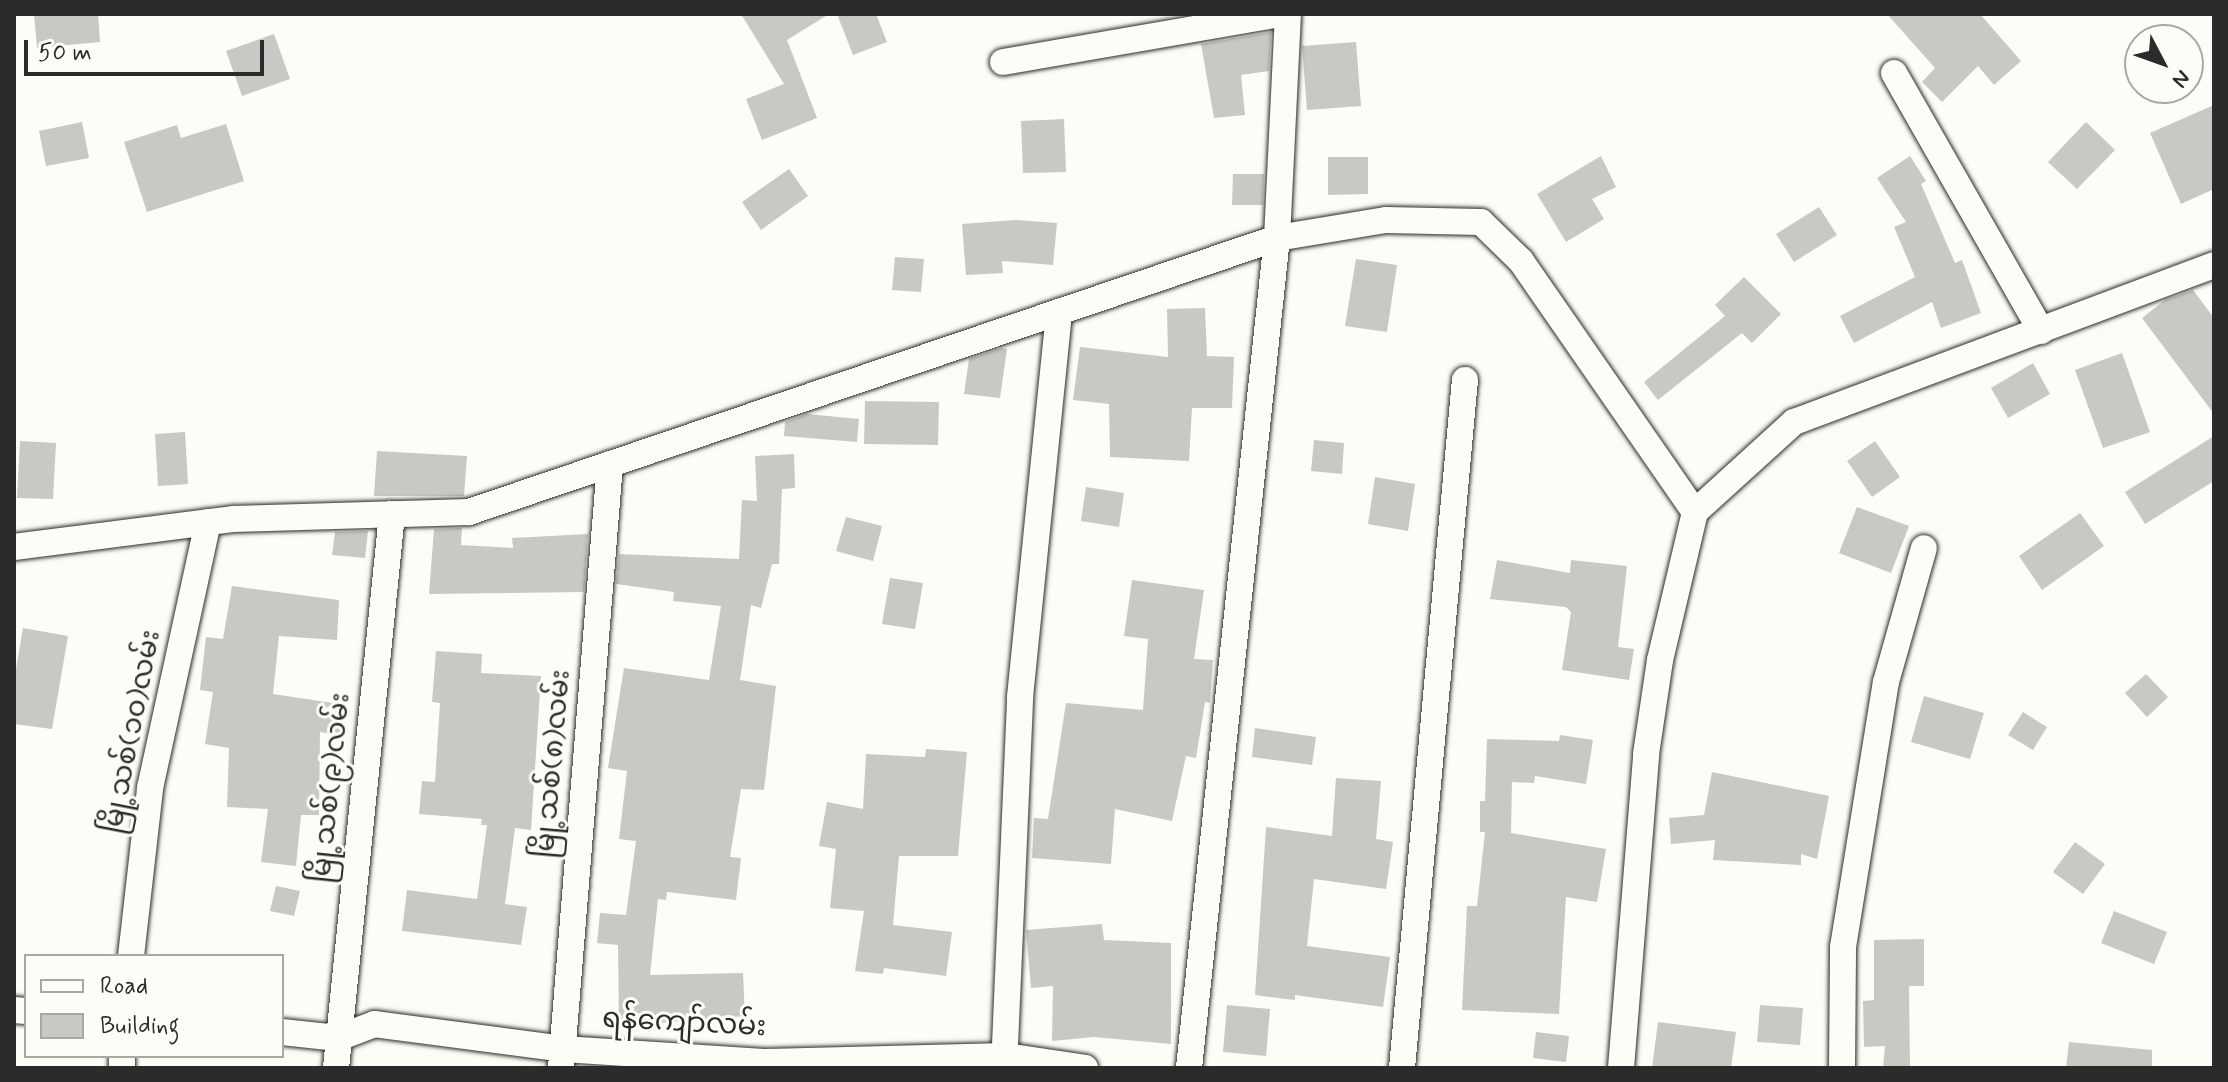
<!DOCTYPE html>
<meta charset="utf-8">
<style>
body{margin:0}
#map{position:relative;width:2228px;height:1082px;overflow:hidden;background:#fdfcf7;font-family:Mynerve,"Noto Sans Myanmar",sans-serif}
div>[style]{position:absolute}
.building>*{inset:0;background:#c9c8c4}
.roads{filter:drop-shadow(0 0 2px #2b2b2b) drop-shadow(0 0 2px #2b2b2b)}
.street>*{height:26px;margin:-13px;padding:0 13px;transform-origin:13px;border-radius:13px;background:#fdfcf7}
span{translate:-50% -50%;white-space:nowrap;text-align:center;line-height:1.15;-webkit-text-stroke:6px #fdfcf7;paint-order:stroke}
.street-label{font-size:28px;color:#2b2b2b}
.frame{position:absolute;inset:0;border:16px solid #2b2b2b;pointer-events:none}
.legend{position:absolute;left:24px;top:954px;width:260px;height:104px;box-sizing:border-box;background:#fdfcf7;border:2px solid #a9a8a5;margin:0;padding:10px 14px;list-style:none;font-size:24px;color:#2b2b2b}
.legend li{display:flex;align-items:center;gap:16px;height:40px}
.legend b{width:40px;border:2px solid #a9a8a5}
.north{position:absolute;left:2124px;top:24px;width:80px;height:80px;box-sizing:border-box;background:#fdfcf7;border:2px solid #a9a8a5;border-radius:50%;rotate:131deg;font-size:22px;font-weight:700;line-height:32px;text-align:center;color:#2b2b2b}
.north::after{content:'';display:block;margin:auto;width:28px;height:36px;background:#2b2b2b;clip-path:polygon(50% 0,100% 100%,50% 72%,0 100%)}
.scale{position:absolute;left:24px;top:40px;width:240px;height:36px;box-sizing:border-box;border:4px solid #2b2b2b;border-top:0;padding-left:10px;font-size:24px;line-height:28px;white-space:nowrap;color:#2b2b2b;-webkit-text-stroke:6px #fdfcf7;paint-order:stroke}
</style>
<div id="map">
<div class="building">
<i style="clip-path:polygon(34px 14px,98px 14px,100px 42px,37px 48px)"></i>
<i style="clip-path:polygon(741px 14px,829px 14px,787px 40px,817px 118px,762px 140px,746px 99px,784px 84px)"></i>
<i style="clip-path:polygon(837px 14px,876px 14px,887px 42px,853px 55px)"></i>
<i style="clip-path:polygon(1887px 14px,1980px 14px,2021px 61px,1994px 85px,1978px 66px,1942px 102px,1922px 82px,1935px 68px)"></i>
<i style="clip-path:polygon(1271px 32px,1269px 71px,1241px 75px,1245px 115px,1214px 118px,1201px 44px)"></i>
<i style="clip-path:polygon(274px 34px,290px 79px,242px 96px,226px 51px)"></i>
<i style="clip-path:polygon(1356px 42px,1361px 106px,1307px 110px,1302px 46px)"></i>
<i style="clip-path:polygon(2214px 105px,2214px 189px,2181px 204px,2150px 133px)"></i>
<i style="clip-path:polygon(1064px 119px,1066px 172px,1023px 173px,1021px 121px)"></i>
<i style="clip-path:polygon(82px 122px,89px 158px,46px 166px,39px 131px)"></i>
<i style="clip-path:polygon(2086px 122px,2115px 150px,2077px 189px,2048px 162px)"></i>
<i style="clip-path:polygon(226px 124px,244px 181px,147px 212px,124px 142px,177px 125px,181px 138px)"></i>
<i style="clip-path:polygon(1601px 156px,1616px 187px,1592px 199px,1604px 219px,1566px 242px,1537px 194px)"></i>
<i style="clip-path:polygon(1910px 156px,1926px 181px,1921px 184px,1955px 263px,1962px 260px,1981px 313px,1941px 328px,1932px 302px,1854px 343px,1840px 316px,1915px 277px,1894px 227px,1906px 222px,1877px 178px)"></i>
<i style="clip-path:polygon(1328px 157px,1368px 157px,1368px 194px,1328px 195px)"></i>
<i style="clip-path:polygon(789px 169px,808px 196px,761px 230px,742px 202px)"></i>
<i style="clip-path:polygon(1233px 174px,1264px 174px,1263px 205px,1232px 205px)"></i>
<i style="clip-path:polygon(1819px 207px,1837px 235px,1794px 262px,1776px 234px)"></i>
<i style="clip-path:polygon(1015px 220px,1057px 223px,1053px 265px,1002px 261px,1003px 273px,966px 275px,962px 224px)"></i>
<i style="clip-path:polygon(895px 257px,924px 259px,921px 292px,892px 290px)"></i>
<i style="clip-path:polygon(1356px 259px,1397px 265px,1387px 332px,1345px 326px)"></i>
<i style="clip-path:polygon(1744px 277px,1781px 314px,1752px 343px,1742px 333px,1658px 400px,1644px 382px,1725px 316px,1715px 305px)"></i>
<i style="clip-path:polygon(2193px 290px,2214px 318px,2214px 414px,2142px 318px,2165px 300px)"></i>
<i style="clip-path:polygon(1205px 308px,1207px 356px,1234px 357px,1232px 408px,1192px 408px,1189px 461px,1110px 457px,1109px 404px,1073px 400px,1080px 347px,1168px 357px,1167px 309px)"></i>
<i style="clip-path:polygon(1002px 348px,1007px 349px,1000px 398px,964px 394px,969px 359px)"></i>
<i style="clip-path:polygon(2122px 353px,2150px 432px,2103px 448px,2075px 370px)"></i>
<i style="clip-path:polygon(2033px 363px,2050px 394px,2008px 418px,1991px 388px)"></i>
<i style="clip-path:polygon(865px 401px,939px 402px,938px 445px,864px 444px)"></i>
<i style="clip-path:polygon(807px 414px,859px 419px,857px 442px,784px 436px,785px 422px)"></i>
<i style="clip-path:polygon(185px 432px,188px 484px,158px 486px,155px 434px)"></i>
<i style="clip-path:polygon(2214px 436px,2214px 481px,2145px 524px,2125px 492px)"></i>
<i style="clip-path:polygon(1314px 440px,1344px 443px,1342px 474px,1311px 471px)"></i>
<i style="clip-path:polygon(20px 441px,56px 443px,53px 499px,17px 498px)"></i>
<i style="clip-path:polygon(1875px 441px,1900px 477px,1872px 497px,1847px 461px)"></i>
<i style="clip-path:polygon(377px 451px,467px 456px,464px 496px,374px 496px)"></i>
<i style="clip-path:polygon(794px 454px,795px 488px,782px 489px,779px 564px,772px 564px,761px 608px,751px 605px,740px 680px,776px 686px,764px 790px,741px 789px,730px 857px,741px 858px,736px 900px,667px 892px,666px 900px,658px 899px,650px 975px,743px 973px,745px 1016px,619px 1026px,618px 945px,597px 943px,600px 913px,626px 915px,636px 841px,619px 839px,627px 771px,608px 768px,624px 668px,709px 680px,721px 606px,673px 601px,674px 592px,616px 584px,619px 554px,739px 559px,742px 500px,757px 501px,755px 456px)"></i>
<i style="clip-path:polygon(1375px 477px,1415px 484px,1408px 531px,1368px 524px)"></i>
<i style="clip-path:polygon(1086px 487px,1124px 493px,1119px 527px,1081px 521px)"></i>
<i style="clip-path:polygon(1857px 507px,1909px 526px,1891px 573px,1839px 553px)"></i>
<i style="clip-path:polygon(2080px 513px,2104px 546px,2042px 590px,2019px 556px)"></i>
<i style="clip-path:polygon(846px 517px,882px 526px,873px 561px,836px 551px)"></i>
<i style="clip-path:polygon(462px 528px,461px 545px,513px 548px,512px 538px,588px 534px,584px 592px,429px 594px,434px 529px)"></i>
<i style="clip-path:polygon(368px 531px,365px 558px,332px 555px,335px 532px)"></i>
<i style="clip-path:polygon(1497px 560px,1570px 573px,1571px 560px,1627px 566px,1618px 647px,1634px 649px,1629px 680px,1562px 670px,1571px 612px,1566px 607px,1490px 599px)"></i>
<i style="clip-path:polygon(890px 578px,923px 583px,915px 629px,882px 624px)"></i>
<i style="clip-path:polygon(1132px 580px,1204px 590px,1194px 659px,1213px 660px,1210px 703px,1205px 702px,1196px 758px,1186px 756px,1172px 821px,1115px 809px,1111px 864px,1032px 858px,1034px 818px,1048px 819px,1066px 703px,1143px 710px,1148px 639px,1124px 636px)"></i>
<i style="clip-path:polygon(232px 586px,339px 600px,337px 640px,279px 636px,273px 694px,346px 705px,341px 735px,320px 732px,319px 815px,301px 815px,296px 866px,261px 862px,268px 809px,227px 807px,229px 748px,205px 744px,213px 692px,200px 690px,206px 637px,223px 639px)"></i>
<i style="clip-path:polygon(23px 628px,68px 636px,52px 729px,14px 724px,14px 681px)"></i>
<i style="clip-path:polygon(436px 651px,482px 654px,481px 673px,541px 676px,531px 830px,515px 828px,505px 904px,527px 907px,521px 945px,402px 931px,407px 890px,477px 899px,487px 825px,481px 825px,482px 819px,419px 814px,422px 781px,435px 782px,440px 703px,432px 702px)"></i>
<i style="clip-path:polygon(2146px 674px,2168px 697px,2147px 717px,2125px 693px)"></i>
<i style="clip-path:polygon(1924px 696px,1984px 713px,1970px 759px,1911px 742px)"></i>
<i style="clip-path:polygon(2023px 712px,2047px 727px,2033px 750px,2008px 735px)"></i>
<i style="clip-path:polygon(1255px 728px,1316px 737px,1312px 765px,1252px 757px)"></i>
<i style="clip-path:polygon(1560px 735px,1593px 740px,1586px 784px,1535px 776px,1534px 783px,1512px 782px,1511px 833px,1606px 849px,1597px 902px,1566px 897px,1559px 1014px,1462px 1010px,1467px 906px,1477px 906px,1485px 832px,1480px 832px,1480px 801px,1485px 801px,1487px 739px,1559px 741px)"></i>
<i style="clip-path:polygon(926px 749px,967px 752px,958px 856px,899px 856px,893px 925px,952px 932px,946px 976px,884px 968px,883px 974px,855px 971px,864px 911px,830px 908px,836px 849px,819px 846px,827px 802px,863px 809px,866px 754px,925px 757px)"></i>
<i style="clip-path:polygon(1712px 772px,1829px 796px,1817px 859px,1801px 854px,1801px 865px,1713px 860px,1715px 840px,1671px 844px,1669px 818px,1704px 815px)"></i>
<i style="clip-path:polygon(1336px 778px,1381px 781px,1376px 839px,1393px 842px,1386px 889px,1314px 879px,1307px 946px,1390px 957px,1383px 1007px,1295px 995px,1295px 1000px,1255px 995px,1266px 827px,1332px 836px)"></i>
<i style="clip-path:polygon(2075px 842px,2105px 864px,2083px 894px,2053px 872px)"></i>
<i style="clip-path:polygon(276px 886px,300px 891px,294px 916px,270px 911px)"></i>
<i style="clip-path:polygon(2114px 911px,2167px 932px,2154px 964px,2101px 943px)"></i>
<i style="clip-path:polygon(1102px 924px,1104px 940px,1171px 943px,1171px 1044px,1094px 1037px,1052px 1041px,1053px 986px,1031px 988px,1026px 930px)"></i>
<i style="clip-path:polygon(1924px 939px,1924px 986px,1909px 986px,1910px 1068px,1883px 1068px,1885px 1046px,1864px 1047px,1863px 1001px,1874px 1000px,1874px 940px)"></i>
<i style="clip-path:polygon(1227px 1005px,1270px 1009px,1266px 1056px,1223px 1052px)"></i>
<i style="clip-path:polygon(1760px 1005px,1803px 1008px,1800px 1045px,1757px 1042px)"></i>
<i style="clip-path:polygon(1658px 1022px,1736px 1032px,1731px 1068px,1652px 1068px)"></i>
<i style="clip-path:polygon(1536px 1032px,1569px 1036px,1566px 1062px,1533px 1058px)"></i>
<i style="clip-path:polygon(2069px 1042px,2152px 1050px,2152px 1068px,2066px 1068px)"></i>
</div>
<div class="roads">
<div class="street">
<i style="left:1003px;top:62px;width:282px;rotate:-9.8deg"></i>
<i style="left:1894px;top:73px;width:297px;rotate:60.3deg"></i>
<i style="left:14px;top:547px;width:222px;rotate:-7.3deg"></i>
<i style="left:234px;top:519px;width:235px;rotate:-1.7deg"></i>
<i style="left:469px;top:512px;width:853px;rotate:-18.73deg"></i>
<i style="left:1277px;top:238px;width:110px;rotate:-9.4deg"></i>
<i style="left:1386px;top:220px;width:95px;rotate:1.2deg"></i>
<i style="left:1481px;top:222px;width:56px;rotate:44.3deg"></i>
<i style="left:1521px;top:261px;width:305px;rotate:55.3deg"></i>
<i style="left:131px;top:956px;width:169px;rotate:-83.5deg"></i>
<i style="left:150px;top:788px;width:272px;rotate:-77.7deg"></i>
<i style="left:14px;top:1010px;width:12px;rotate:5deg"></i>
<i style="left:282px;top:1032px;width:56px;rotate:6.1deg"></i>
<i style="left:338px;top:1038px;width:39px;rotate:-21deg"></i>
<i style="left:374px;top:1024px;width:191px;rotate:7.5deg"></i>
<i style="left:563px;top:1049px;width:201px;rotate:3.7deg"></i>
<i style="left:764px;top:1062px;width:242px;rotate:-1.4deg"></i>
<i style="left:1006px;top:1056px;width:80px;rotate:8.6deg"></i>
<i style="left:122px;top:1068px;width:12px;rotate:-90deg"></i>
<i style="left:336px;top:1068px;width:557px;rotate:-84.23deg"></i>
<i style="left:561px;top:1068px;width:606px;rotate:-85.36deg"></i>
<i style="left:1004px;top:1068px;width:371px;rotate:-87.5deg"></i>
<i style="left:1020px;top:697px;width:387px;rotate:-84.2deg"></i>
<i style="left:1189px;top:1068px;width:835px;rotate:-83.95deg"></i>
<i style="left:1277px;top:238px;width:224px;rotate:-87.2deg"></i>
<i style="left:1402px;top:1068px;width:691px;rotate:-84.77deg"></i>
<i style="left:1621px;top:1068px;width:315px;rotate:-85.4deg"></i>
<i style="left:1646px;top:754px;width:95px;rotate:-81.5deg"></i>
<i style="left:1660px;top:660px;width:152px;rotate:-76.7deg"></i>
<i style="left:1695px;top:512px;width:134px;rotate:-42.3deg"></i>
<i style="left:1794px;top:422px;width:448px;rotate:-20.5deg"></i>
<i style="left:1842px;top:1068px;width:121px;rotate:-89.5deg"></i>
<i style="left:1843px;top:947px;width:268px;rotate:-80.8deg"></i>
<i style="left:1886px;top:682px;width:139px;rotate:-74.2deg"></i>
</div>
</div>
<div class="street-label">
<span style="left:133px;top:732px;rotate:-79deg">မြို့သစ်(၁၀)လမ်း</span>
<span style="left:554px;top:764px;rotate:-85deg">မြို့သစ်(၈)လမ်း</span>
<span style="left:332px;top:788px;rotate:-84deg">မြို့သစ်(၉)လမ်း</span>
<span style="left:684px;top:1024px;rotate:3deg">ရန်ကျော်လမ်း</span>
</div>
<div class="frame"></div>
<ul class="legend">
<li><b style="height:10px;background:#fdfcf7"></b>Road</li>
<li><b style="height:22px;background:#c9c8c4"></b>Building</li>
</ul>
<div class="north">N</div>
<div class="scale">50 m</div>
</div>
